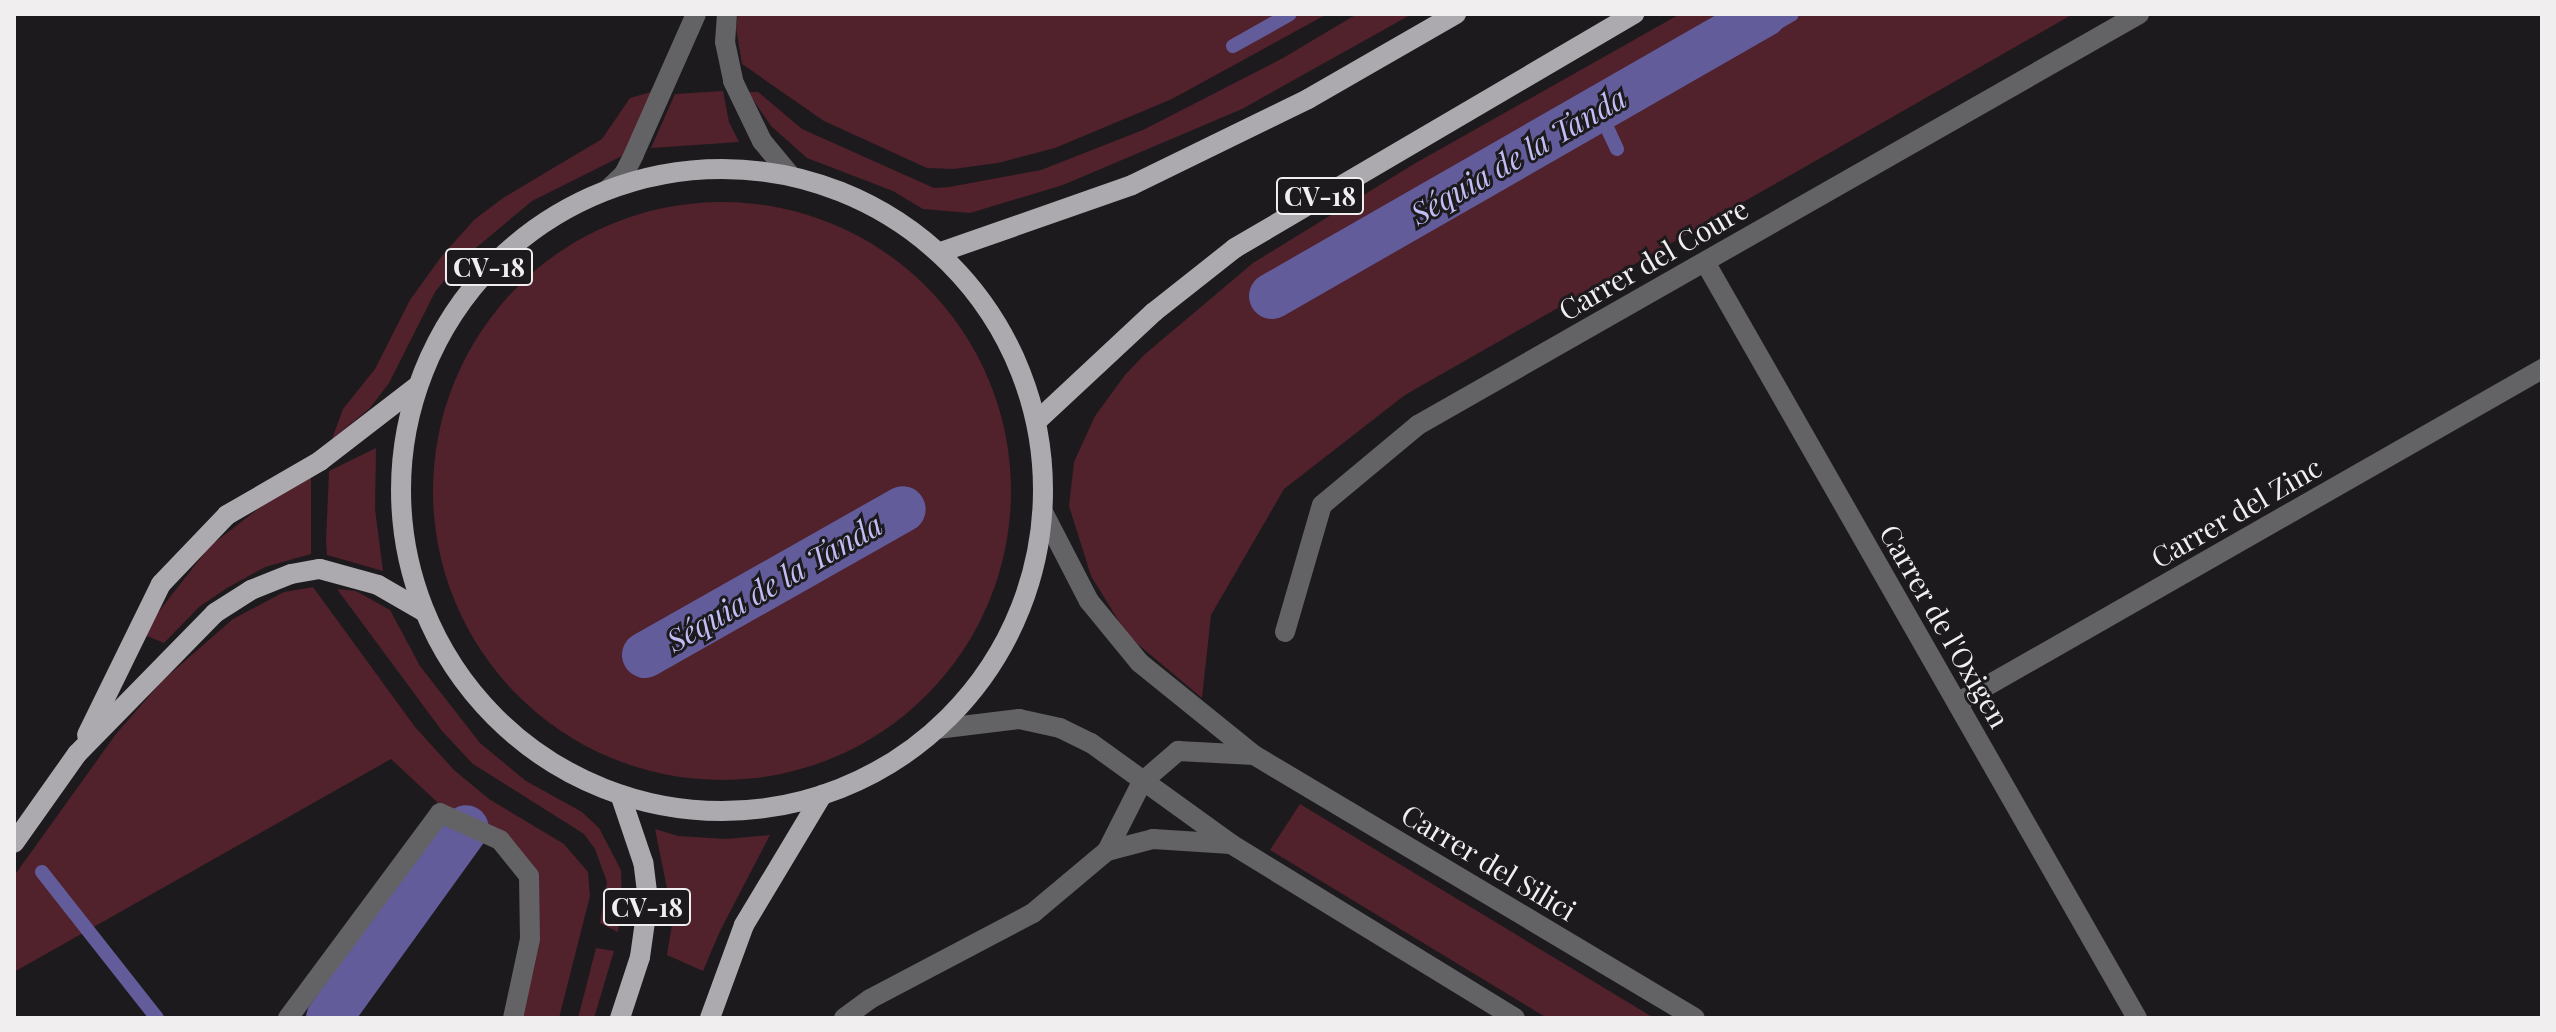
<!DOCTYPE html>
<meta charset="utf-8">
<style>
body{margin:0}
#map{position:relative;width:2556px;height:1032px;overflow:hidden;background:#1d1a1d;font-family:"Playfair Display",serif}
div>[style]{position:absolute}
.green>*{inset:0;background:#51212c}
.round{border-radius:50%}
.stream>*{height:14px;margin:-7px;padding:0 7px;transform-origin:7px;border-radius:7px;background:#625c9b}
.canal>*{height:46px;margin:-23px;padding:0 23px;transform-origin:23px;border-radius:23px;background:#625c9b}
.minor>*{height:20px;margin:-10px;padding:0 10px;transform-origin:10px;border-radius:10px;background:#636264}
.major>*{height:20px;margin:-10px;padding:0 10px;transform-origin:10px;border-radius:10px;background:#acaaae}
.major>.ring{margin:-10px;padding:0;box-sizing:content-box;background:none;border:20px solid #acaaae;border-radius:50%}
span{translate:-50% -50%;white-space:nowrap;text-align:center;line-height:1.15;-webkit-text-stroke:6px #1d1a1d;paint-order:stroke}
.shield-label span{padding:2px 6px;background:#1d1a1d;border:2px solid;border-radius:6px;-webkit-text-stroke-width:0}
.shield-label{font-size:26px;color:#f1eef0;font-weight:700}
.street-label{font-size:28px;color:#f1eef0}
.water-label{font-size:30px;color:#c1bef6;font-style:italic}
.frame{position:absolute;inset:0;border:16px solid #f1eef0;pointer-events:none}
</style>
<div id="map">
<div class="green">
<i style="clip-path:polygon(738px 14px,1327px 14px,1172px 99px,1055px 148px,998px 163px,953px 169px,927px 168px,824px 121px,742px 64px,736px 28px)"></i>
<i style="clip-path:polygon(1357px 14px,1412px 14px,1242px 109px,1063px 185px,970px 213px,923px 209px,893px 191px,807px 158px,771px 126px,748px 92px,758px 92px,802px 129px,934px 188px,949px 187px,1041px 170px,1143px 130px,1283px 58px)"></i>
<i style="clip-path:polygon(1680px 14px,2073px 14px,1405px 395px,1284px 489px,1211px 615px,1202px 698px,1128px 636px,1091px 576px,1069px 506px,1074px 462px,1095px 416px,1125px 375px,1144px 355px,1253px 263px,1414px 164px)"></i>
<i style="clip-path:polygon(655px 91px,622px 156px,532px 201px,459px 262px,435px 292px,389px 383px,370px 408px,332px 439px,343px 409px,375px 369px,410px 300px,441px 257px,474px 220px,503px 198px,602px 139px,630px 98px)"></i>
<i style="clip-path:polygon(723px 91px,729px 122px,739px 142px,651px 148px,675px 94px)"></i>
<i class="round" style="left:433px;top:202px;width:578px;height:578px"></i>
<i style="clip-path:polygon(376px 448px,375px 509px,383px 571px,327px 555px,326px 541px,329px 471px)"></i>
<i style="clip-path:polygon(311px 477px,311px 554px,265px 567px,227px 588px,199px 607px,164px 643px,147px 636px,149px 624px,210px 546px,272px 498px)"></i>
<i style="clip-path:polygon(313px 587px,415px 727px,454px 770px,489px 799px,564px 844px,588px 872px,590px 896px,559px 1018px,517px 1018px,533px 876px,503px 840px,440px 811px,437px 802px,391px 759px,14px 972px,14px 876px,116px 734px,163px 680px,233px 619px,284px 592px)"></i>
<i style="clip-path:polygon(337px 589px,356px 591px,390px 610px,420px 666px,480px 743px,526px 781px,582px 812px,599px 828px,621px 870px,622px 898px,618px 932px,600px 923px,607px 882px,595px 849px,584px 834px,473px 764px,442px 731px)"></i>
<i style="clip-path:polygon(1300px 804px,1654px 1018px,1547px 1018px,1270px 850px)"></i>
<i style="clip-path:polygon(655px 829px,678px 836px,726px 839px,770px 835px,720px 931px,703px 971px,667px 955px,673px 918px)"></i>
<i style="clip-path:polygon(596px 948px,614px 951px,594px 1018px,578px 1018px)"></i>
</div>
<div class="stream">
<i style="left:1233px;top:46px;width:65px;rotate:-29.3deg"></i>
<i style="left:1617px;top:149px;width:29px;rotate:-115deg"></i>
<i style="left:1605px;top:123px;width:216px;rotate:-30.2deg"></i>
<i style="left:42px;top:872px;width:186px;rotate:51.8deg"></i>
</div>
<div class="canal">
<i style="left:1272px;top:296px;width:567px;rotate:-29.82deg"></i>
<i style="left:645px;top:655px;width:296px;rotate:-29.5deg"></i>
<i style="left:329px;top:1018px;width:234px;rotate:-54.2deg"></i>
</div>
<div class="minor">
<i style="left:727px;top:14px;width:28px;rotate:94deg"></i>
<i style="left:725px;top:42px;width:40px;rotate:78deg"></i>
<i style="left:733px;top:81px;width:67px;rotate:64.2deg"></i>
<i style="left:762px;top:141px;width:44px;rotate:50.5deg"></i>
<i style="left:607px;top:190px;width:23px;rotate:-43deg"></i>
<i style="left:624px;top:174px;width:22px;rotate:-63deg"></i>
<i style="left:634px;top:154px;width:153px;rotate:-66.1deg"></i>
<i style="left:1705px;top:262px;width:871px;rotate:60.26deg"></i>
<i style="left:1043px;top:512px;width:100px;rotate:62.7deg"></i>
<i style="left:1089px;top:601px;width:80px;rotate:50.6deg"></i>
<i style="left:1140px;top:663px;width:146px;rotate:38.9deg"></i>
<i style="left:1254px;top:755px;width:513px;rotate:30.81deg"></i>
<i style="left:1285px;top:632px;width:132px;rotate:-73.8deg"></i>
<i style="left:1322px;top:505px;width:125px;rotate:-39.8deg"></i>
<i style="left:1418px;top:425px;width:830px;rotate:-29.68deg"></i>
<i style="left:1957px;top:703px;width:674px;rotate:-29.72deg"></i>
<i style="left:937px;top:729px;width:83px;rotate:-7deg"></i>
<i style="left:1019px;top:719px;width:42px;rotate:12.4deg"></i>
<i style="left:1060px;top:728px;width:34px;rotate:26deg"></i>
<i style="left:1091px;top:743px;width:173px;rotate:35.8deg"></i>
<i style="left:1231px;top:844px;width:333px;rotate:31.5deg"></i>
<i style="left:1107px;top:851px;width:48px;rotate:-14.6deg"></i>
<i style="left:1153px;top:839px;width:78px;rotate:3.7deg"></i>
<i style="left:288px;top:1018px;width:255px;rotate:-53.4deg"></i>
<i style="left:440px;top:813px;width:66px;rotate:24.2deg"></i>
<i style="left:500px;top:840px;width:46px;rotate:51.1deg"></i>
<i style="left:529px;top:876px;width:63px;rotate:89.1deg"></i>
<i style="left:530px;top:939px;width:81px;rotate:102.1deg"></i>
<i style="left:844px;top:1018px;width:32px;rotate:-36deg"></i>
<i style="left:870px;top:999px;width:184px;rotate:-27.8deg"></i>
<i style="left:1033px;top:913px;width:97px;rotate:-40deg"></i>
<i style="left:1107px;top:851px;width:77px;rotate:-63.1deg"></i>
<i style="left:1142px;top:782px;width:48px;rotate:-40.7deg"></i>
<i style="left:1178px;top:751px;width:76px;rotate:3deg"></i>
</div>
<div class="major">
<i class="ring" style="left:401px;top:169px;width:622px;height:622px"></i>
<i style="left:941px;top:252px;width:202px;rotate:-19.3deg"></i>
<i style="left:1132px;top:185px;width:196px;rotate:-26deg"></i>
<i style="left:1308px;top:99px;width:171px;rotate:-29.9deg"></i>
<i style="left:1037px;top:421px;width:160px;rotate:-43deg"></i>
<i style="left:1154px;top:312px;width:103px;rotate:-38.3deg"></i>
<i style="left:1235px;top:248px;width:463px;rotate:-30.4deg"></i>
<i style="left:87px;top:735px;width:168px;rotate:-63.9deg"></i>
<i style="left:161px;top:584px;width:95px;rotate:-46.3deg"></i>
<i style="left:227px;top:515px;width:108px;rotate:-30.1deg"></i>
<i style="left:320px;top:461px;width:121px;rotate:-37.6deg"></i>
<i style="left:14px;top:843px;width:109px;rotate:-54.7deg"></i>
<i style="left:77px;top:754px;width:197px;rotate:-45.6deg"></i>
<i style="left:215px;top:613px;width:43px;rotate:-32.6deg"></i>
<i style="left:251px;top:590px;width:43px;rotate:-21.8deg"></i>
<i style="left:291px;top:574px;width:29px;rotate:-10deg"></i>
<i style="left:320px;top:569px;width:60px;rotate:15.4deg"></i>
<i style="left:378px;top:585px;width:52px;rotate:30deg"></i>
<i style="left:620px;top:1018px;width:64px;rotate:-71.8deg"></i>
<i style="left:640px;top:957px;width:58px;rotate:-82deg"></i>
<i style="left:648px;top:900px;width:38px;rotate:-97deg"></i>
<i style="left:643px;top:862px;width:69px;rotate:-108.7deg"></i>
<i style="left:710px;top:1018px;width:99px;rotate:-69.9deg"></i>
<i style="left:744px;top:925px;width:152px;rotate:-59deg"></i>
</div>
<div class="shield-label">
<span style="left:1320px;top:196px">CV-18</span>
<span style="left:489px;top:267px">CV-18</span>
<span style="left:647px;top:907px">CV-18</span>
</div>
<div class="street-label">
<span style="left:1653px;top:259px;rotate:-30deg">Carrer del Coure</span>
<span style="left:2236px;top:512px;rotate:-30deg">Carrer del Zinc</span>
<span style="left:1945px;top:626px;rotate:60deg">Carrer de l'Oxigen</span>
<span style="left:1489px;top:862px;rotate:31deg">Carrer del Silici</span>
</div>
<div class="water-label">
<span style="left:1518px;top:155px;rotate:-30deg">Séquia de la Tanda</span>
<span style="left:774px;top:582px;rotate:-30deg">Séquia de la Tanda</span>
</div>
<div class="frame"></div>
</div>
